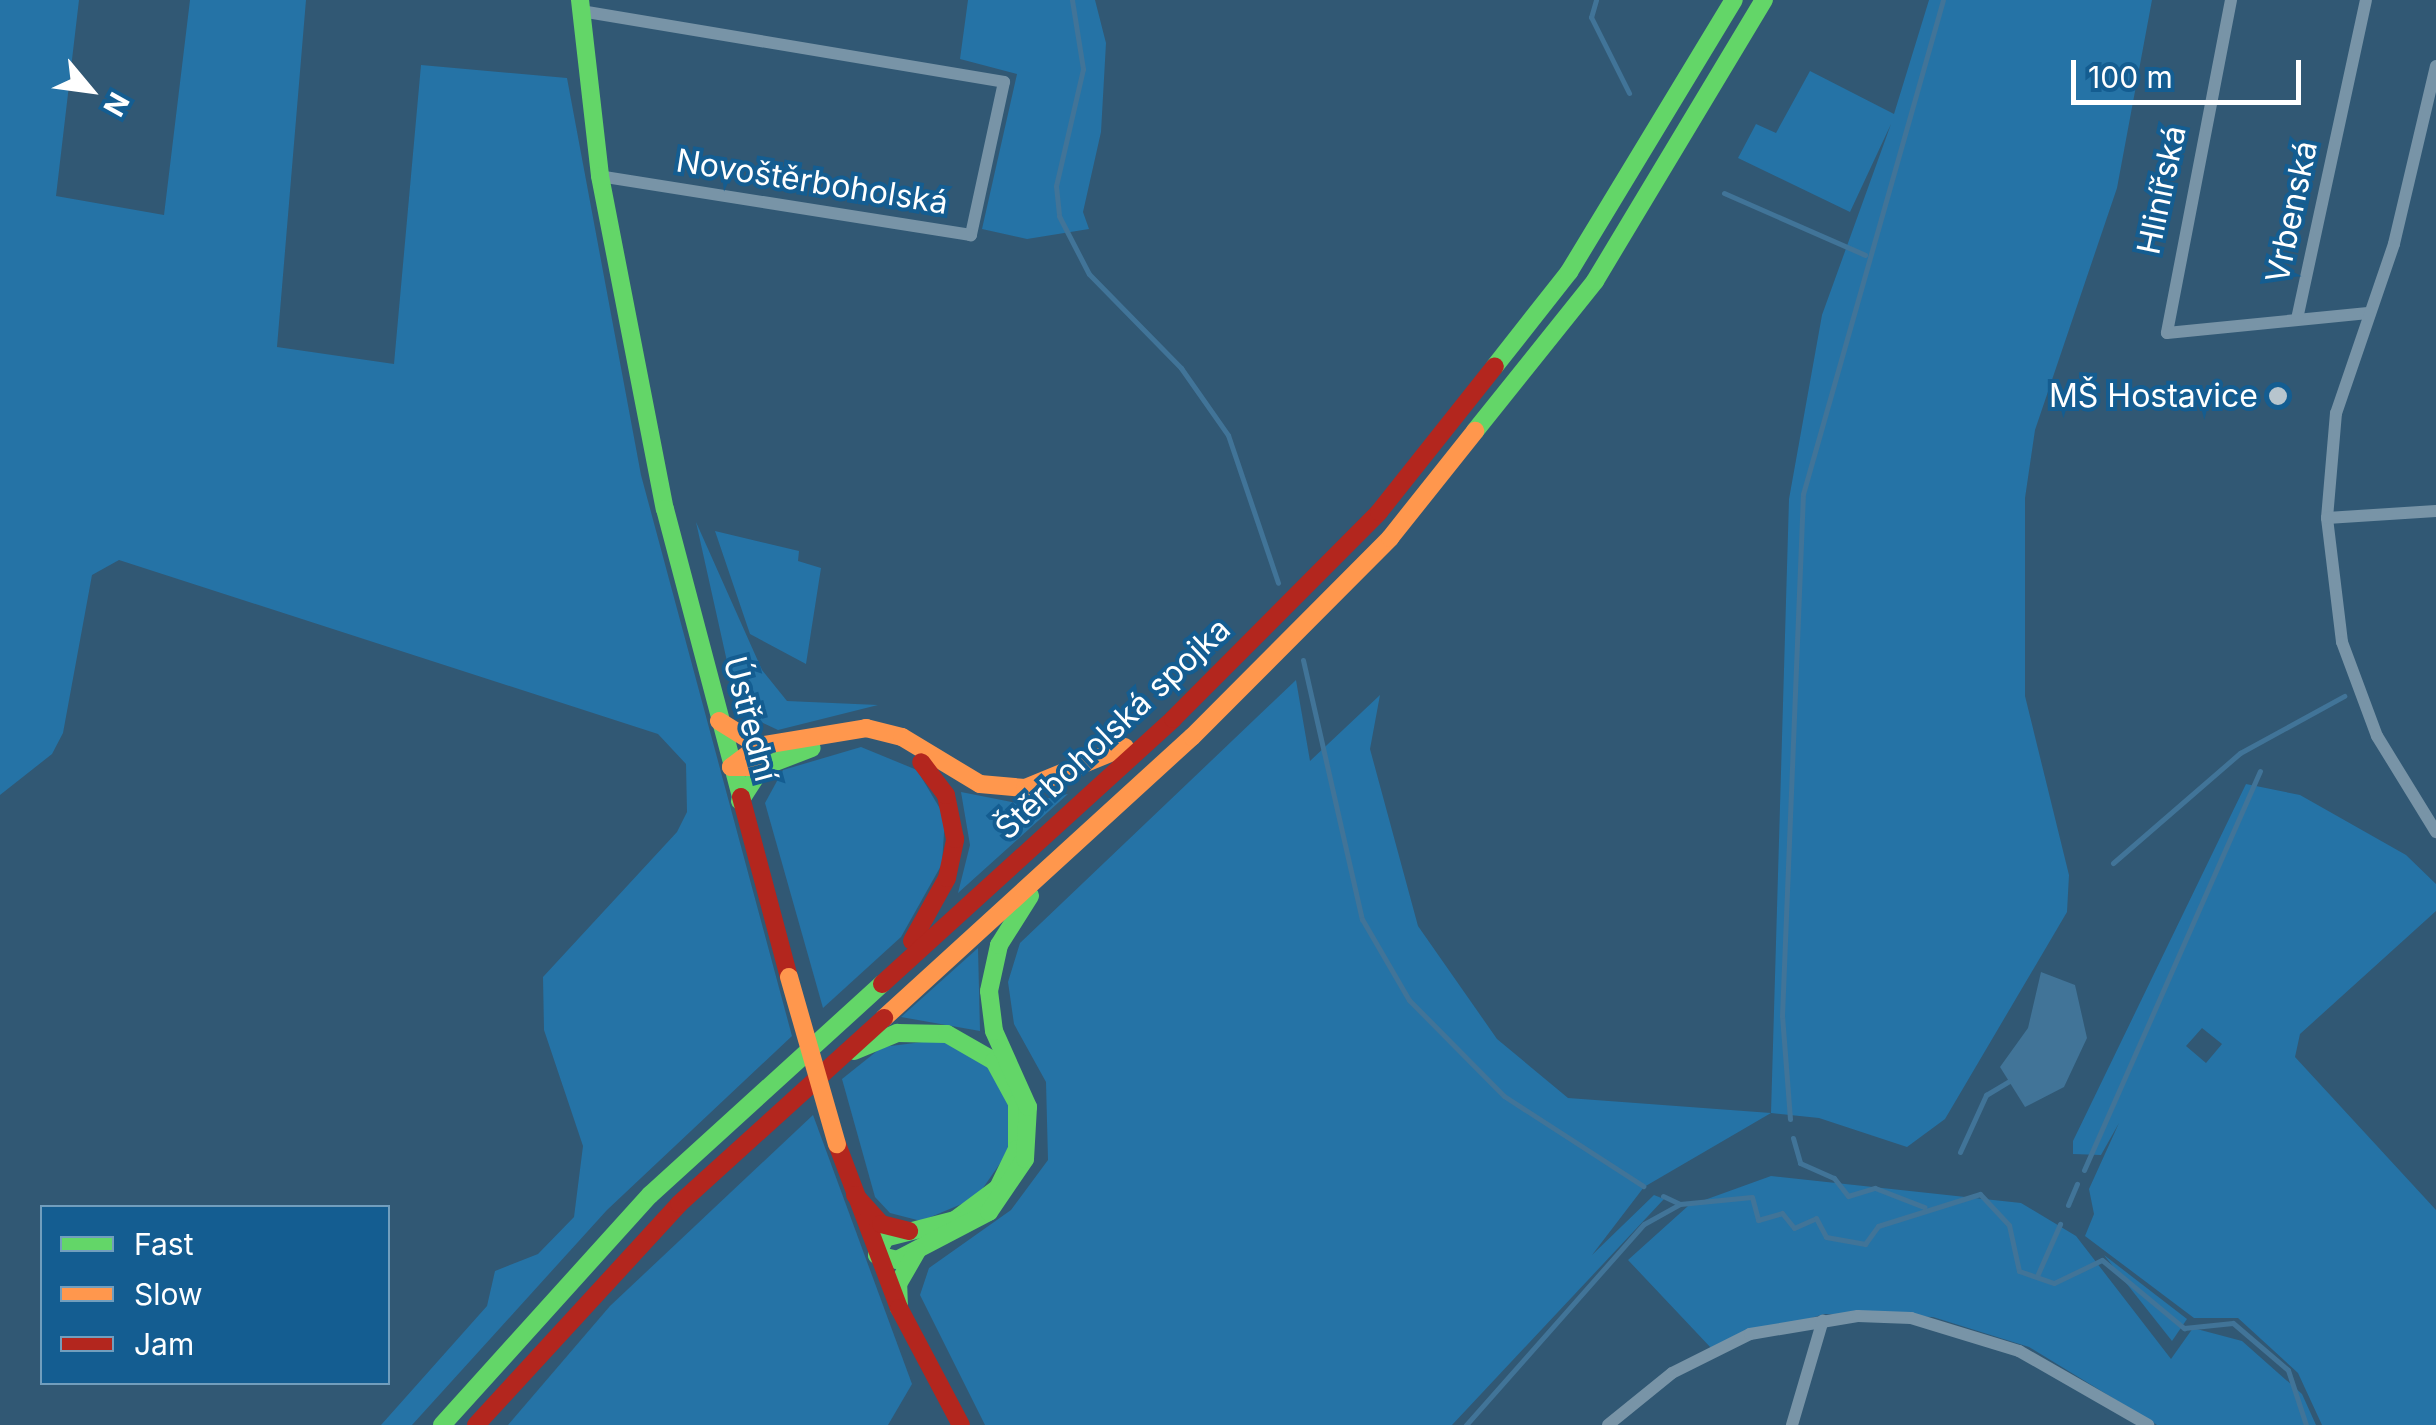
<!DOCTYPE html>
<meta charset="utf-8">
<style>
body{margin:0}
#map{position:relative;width:2436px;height:1425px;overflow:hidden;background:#315874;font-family:Inter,sans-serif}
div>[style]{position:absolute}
.green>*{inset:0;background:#2573a6}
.water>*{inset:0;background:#417498}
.stream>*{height:5px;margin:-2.5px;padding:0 2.5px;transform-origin:2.5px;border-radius:2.5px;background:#417498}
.street>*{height:12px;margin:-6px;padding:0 6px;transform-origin:6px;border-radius:6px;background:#7894a7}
.fast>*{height:18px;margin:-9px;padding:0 9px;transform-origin:9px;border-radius:9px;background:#63d668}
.slow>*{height:18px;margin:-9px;padding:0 9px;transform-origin:9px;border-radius:9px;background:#ff974d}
.jam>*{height:18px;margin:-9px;padding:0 9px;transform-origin:9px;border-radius:9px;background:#b3261e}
.slow-bridge>*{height:18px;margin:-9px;padding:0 9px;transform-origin:9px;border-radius:9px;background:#ff974d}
.dots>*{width:28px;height:28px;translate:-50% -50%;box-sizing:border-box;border:5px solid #145d91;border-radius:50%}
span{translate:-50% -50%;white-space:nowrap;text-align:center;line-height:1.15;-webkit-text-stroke:8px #145d91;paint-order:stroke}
.street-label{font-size:32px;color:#fff}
.poi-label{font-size:32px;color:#fff}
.right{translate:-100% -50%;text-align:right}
.legend{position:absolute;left:40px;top:1205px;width:350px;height:180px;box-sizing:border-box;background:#145d91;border:2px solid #729ebd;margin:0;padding:12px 18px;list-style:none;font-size:30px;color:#fff}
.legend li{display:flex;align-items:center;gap:20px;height:50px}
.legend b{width:50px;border:2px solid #729ebd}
.north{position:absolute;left:40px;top:40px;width:100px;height:100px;-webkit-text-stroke:8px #145d91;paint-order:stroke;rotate:119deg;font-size:28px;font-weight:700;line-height:40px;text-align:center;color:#fff}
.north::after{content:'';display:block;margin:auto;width:35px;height:45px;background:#fff;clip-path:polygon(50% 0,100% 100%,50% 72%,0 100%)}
.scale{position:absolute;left:2071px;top:60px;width:230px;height:45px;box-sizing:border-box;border:5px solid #fff;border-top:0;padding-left:12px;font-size:30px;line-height:35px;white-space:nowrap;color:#fff;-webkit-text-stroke:8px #145d91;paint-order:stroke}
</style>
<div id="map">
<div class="green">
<i style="clip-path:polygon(0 0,79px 0,56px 196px,164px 215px,190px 0,306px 0,277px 347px,394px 364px,421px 65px,567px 78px,641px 475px,792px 1036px,607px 1210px,412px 1425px,381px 1425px,487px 1306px,495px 1271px,538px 1254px,574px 1217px,583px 1146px,544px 1030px,543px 977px,677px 832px,687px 812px,686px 764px,658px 734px,119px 560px,92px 575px,63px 733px,52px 754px,0 795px)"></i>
<i style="clip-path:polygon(968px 0,1095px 0,1106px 43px,1101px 132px,1083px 212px,1089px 229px,1027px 239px,982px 229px,1017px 74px,960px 59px)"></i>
<i style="clip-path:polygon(1929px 0,2152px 0,2117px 188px,2035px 430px,2025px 498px,2025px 696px,2069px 875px,2067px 912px,1945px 1119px,1907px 1147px,1819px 1118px,1771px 1113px,1644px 1187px,1592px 1255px,1654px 1195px,1664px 1199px,1452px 1425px,985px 1425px,920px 1295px,929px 1268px,1011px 1210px,1048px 1160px,1046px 1082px,1014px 1024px,1008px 982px,1020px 943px,1296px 680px,1310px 761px,1380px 695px,1370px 749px,1418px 926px,1497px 1039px,1568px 1098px,1771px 1113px,1789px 499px,1822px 315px,1891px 124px,1850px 212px,1738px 158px,1756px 124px,1776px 133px,1810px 71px,1894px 114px)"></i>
<i style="clip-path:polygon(696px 522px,762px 670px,787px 701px,878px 705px,778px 730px,738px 711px)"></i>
<i style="clip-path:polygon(715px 531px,799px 551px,798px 561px,821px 568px,806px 664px,750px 634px)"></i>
<i style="clip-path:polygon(861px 747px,917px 770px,945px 817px,942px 864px,901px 937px,823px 1008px,765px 803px,783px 770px)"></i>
<i style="clip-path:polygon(evenodd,2246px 784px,2300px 795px,2406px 855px,2436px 884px,2436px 911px,2300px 1034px,2295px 1057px,2436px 1210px,2436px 1425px,2322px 1425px,2298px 1373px,2238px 1318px,2194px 1318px,2085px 1236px,2094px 1214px,2089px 1189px,2119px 1123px,2101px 1155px,2073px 1154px,2073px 1141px,2246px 784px,2202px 1028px,2222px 1044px,2206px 1063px,2186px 1046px,2202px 1028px)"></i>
<i style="clip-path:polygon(961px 792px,1022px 804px,1068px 794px,958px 893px,970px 845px)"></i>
<i style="clip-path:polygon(978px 948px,980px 1031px,901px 1017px)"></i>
<i style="clip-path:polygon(939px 1040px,984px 1061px,1009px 1105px,1008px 1152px,976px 1198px,921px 1221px,890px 1213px,875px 1197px,842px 1079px,882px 1047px)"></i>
<i style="clip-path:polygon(813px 1115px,912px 1384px,888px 1425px,508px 1425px,610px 1306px)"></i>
<i style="clip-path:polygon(1771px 1176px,2021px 1203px,2076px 1236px,2171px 1359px,2193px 1328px,2242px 1341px,2302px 1394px,2316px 1425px,2157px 1425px,2029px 1347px,1933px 1317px,1824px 1314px,1712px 1349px,1628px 1260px,1688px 1206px)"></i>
<i style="clip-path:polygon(2104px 1255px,2187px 1319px,2172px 1341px)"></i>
</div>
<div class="water">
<i style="clip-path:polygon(2041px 972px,2075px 985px,2087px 1038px,2064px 1087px,2025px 1107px,2000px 1067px,2028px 1028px)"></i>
</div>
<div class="stream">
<i style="left:1072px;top:0;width:70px;rotate:80.9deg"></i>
<i style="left:1083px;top:69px;width:120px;rotate:103deg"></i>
<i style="left:1056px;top:186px;width:30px;rotate:84deg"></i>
<i style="left:1059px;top:216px;width:65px;rotate:62.7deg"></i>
<i style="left:1089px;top:274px;width:132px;rotate:45.6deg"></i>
<i style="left:1181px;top:368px;width:82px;rotate:55deg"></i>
<i style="left:1228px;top:435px;width:156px;rotate:71.3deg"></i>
<i style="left:1596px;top:0;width:18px;rotate:106deg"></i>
<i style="left:1591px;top:17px;width:85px;rotate:63.4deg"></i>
<i style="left:1724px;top:193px;width:154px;rotate:23.7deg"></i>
<i style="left:1303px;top:660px;width:266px;rotate:77.2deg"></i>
<i style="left:1362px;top:919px;width:94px;rotate:59.9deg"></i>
<i style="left:1409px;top:1000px;width:135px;rotate:45.3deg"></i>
<i style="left:1504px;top:1096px;width:166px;rotate:32.9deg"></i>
<i style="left:2113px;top:863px;width:168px;rotate:-40.9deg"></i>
<i style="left:2240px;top:753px;width:119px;rotate:-28.7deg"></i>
<i style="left:1790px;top:1119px;width:103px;rotate:-94.4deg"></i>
<i style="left:1782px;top:1016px;width:522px;rotate:-87.7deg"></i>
<i style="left:1803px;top:494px;width:513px;rotate:-74.18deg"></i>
<i style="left:1793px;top:1138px;width:26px;rotate:74deg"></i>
<i style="left:1800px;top:1163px;width:37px;rotate:24deg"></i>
<i style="left:1834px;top:1178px;width:23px;rotate:52deg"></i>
<i style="left:1848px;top:1196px;width:28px;rotate:-17deg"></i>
<i style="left:1875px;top:1188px;width:53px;rotate:21.2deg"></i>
<i style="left:1960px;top:1152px;width:63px;rotate:-65.5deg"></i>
<i style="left:1986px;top:1095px;width:27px;rotate:-31deg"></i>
<i style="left:2084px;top:1170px;width:436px;rotate:-66.2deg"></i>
<i style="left:1663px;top:1196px;width:17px;rotate:25deg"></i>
<i style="left:2068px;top:1205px;width:23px;rotate:-67deg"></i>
<i style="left:2037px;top:1276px;width:57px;rotate:-66.1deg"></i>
<i style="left:1466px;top:1425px;width:268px;rotate:-48.5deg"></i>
<i style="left:1644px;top:1224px;width:41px;rotate:-29.1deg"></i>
<i style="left:1680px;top:1204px;width:72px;rotate:-5.6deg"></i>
<i style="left:1752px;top:1197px;width:24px;rotate:75deg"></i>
<i style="left:1758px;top:1220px;width:25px;rotate:-16deg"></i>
<i style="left:1782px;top:1213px;width:19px;rotate:51deg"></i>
<i style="left:1794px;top:1228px;width:24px;rotate:-24deg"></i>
<i style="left:1816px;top:1218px;width:21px;rotate:62deg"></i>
<i style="left:1826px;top:1237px;width:40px;rotate:10deg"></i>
<i style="left:1865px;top:1244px;width:22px;rotate:-54deg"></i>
<i style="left:1878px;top:1226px;width:107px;rotate:-17.4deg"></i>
<i style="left:1980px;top:1194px;width:42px;rotate:46.9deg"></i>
<i style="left:2009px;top:1225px;width:47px;rotate:77.7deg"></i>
<i style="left:2019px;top:1271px;width:37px;rotate:19deg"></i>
<i style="left:2054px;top:1283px;width:53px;rotate:-25.6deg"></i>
<i style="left:2102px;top:1260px;width:107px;rotate:39.7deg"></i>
<i style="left:2184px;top:1328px;width:49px;rotate:-5.8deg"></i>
<i style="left:2233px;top:1323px;width:72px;rotate:40.5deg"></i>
<i style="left:2288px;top:1370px;width:58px;rotate:71.9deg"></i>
</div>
<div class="street">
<i style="left:2231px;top:0;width:339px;rotate:100.9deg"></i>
<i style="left:2167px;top:333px;width:202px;rotate:-5.7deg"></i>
<i style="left:581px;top:11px;width:429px;rotate:9.5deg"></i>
<i style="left:1004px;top:82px;width:157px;rotate:102.2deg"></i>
<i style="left:971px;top:235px;width:376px;rotate:-171deg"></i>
<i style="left:2436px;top:66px;width:183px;rotate:103.3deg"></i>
<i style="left:2394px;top:244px;width:179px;rotate:108.9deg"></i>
<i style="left:2336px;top:413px;width:105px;rotate:94.9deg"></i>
<i style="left:2327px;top:518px;width:125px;rotate:83.1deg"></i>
<i style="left:2342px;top:642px;width:100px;rotate:69.6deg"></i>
<i style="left:2377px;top:736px;width:113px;rotate:58.4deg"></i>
<i style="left:2297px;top:319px;width:326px;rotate:-77.8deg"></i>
<i style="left:2327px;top:518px;width:109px;rotate:-3.7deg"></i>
<i style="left:1608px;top:1425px;width:82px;rotate:-39.1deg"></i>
<i style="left:1672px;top:1373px;width:87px;rotate:-26.6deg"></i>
<i style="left:1750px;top:1334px;width:109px;rotate:-9.5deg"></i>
<i style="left:1858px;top:1316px;width:53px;rotate:2.2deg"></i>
<i style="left:1911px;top:1318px;width:113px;rotate:17deg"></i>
<i style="left:2019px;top:1351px;width:149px;rotate:29.8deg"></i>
<i style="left:1792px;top:1425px;width:109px;rotate:-73.6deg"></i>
</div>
<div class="fast">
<i style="left:580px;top:0;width:177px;rotate:83.5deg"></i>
<i style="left:600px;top:176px;width:339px;rotate:79deg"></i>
<i style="left:665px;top:509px;width:298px;rotate:75.2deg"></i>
<i style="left:1495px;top:366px;width:120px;rotate:-51.8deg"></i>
<i style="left:1569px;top:272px;width:318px;rotate:-58.8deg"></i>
<i style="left:1475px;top:431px;width:192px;rotate:-51.3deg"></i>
<i style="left:1595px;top:281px;width:328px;rotate:-59deg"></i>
<i style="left:740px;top:801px;width:40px;rotate:-57.1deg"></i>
<i style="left:762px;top:767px;width:53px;rotate:-20.8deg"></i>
<i style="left:854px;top:1051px;width:47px;rotate:-22.7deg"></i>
<i style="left:897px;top:1033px;width:50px;rotate:1.1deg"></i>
<i style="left:947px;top:1034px;width:54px;rotate:29.9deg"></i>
<i style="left:994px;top:1061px;width:48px;rotate:61.3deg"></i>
<i style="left:1017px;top:1103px;width:46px;rotate:90deg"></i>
<i style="left:1017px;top:1149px;width:43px;rotate:116deg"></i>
<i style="left:998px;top:1188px;width:54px;rotate:143.3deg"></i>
<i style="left:955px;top:1220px;width:72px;rotate:165.6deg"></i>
<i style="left:885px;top:1238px;width:19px;rotate:115deg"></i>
<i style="left:877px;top:1255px;width:21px;rotate:14deg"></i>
<i style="left:897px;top:1260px;width:104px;rotate:-27.6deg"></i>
<i style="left:989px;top:1212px;width:64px;rotate:-55.8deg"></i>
<i style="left:1025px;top:1159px;width:52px;rotate:-86.7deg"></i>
<i style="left:1028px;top:1107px;width:83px;rotate:-114.1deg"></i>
<i style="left:994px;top:1031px;width:40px;rotate:-97.1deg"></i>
<i style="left:989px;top:991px;width:47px;rotate:-77.7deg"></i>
<i style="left:999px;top:945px;width:58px;rotate:-57.7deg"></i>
<i style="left:899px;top:1308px;width:24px;rotate:-92deg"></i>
<i style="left:898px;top:1284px;width:38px;rotate:-60deg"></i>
<i style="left:442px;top:1425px;width:310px;rotate:-47.9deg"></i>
<i style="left:650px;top:1195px;width:314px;rotate:-42.3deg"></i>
</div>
<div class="slow">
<i style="left:719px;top:721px;width:47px;rotate:32deg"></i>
<i style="left:762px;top:767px;width:31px;rotate:180deg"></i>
<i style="left:731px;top:767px;width:35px;rotate:-37deg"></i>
<i style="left:759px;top:746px;width:109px;rotate:-9.5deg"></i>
<i style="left:866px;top:728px;width:37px;rotate:14deg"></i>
<i style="left:902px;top:737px;width:91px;rotate:31.1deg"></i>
<i style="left:980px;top:784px;width:45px;rotate:5.1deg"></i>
<i style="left:1025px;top:788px;width:108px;rotate:-22.3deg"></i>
<i style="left:884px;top:1018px;width:417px;rotate:-42.4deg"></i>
<i style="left:1192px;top:737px;width:281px;rotate:-45.1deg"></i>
<i style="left:1390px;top:538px;width:137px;rotate:-51.5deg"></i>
</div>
<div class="jam">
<i style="left:741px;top:797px;width:186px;rotate:75.1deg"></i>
<i style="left:912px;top:941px;width:72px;rotate:-60.9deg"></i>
<i style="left:947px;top:878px;width:40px;rotate:-78deg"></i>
<i style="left:955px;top:839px;width:45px;rotate:-101.6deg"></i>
<i style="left:946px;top:795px;width:41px;rotate:-127.1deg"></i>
<i style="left:882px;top:984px;width:394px;rotate:-42.3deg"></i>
<i style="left:1173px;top:719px;width:292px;rotate:-45.1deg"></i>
<i style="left:1379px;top:512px;width:186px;rotate:-51.5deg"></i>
<i style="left:837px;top:1144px;width:175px;rotate:69.3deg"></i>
<i style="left:899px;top:1308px;width:132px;rotate:62.1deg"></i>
<i style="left:855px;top:1195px;width:39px;rotate:48deg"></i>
<i style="left:881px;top:1224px;width:29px;rotate:14deg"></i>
<i style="left:476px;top:1425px;width:300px;rotate:-47.4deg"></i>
<i style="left:679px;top:1204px;width:277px;rotate:-42.2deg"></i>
</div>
<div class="slow-bridge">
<i style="left:789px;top:977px;width:174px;rotate:74deg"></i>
</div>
<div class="dots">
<i style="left:2278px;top:396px;background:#b7c5ce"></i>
</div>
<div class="street-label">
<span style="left:812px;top:182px;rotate:9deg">Novoštěrboholská</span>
<span style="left:2162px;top:190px;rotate:-78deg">Hlinířská</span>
<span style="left:2292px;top:212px;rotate:-78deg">Vrbenská</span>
<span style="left:750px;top:719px;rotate:75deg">Ústřední</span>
<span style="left:1113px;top:729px;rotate:-43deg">Štěrboholská spojka</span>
</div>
<div class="poi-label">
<span class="right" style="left:2258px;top:396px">MŠ Hostavice</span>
</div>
<ul class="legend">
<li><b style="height:12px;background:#63d668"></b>Fast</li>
<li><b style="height:12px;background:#ff974d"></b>Slow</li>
<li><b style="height:12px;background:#b3261e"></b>Jam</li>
</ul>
<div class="north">N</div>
<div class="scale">100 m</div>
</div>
